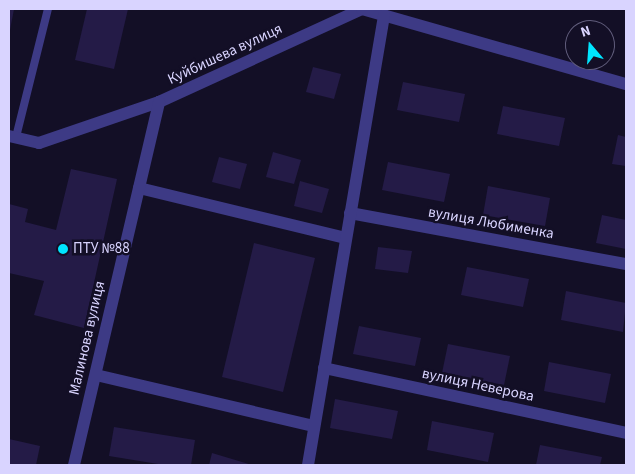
<!DOCTYPE html>
<meta charset="utf-8">
<style>
body{margin:0}
#map{position:relative;width:635px;height:474px;overflow:hidden;background:#130f26;font-family:"Source Sans 3",sans-serif}
div>[style]{position:absolute}
.building>*{inset:0;background:#241b47}
.lane>*{height:8px;margin:-4px;padding:0 4px;transform-origin:4px;border-radius:4px;background:#3d3a85}
.street>*{height:12px;margin:-6px;padding:0 6px;transform-origin:6px;border-radius:6px;background:#3d3a85}
.dots>*{width:14px;height:14px;translate:-50% -50%;box-sizing:border-box;border:2px solid #130f26;border-radius:50%}
span{translate:-50% -50%;white-space:nowrap;text-align:center;line-height:1.15;-webkit-text-stroke:5px #130f26;paint-order:stroke}
.street-label{font-size:15px;color:#d9d4ff}
.poi-label{font-size:15px;color:#d9d4ff}
.left{translate:0 -50%;text-align:left}
.frame{position:absolute;inset:0;border:10px solid #d9d4ff;pointer-events:none}
.north{position:absolute;left:565px;top:20px;width:50px;height:50px;box-sizing:border-box;background:#130f26;border:1px solid #625e7d;border-radius:50%;rotate:342deg;font-size:14px;font-weight:700;line-height:20px;text-align:center;color:#d9d4ff}
.north::after{content:'';display:block;margin:auto;width:18px;height:22px;background:#00e5ff;clip-path:polygon(50% 0,100% 100%,50% 72%,0 100%)}
</style>
<div id="map">
<div class="building">
<i style="clip-path:polygon(9px 9px,14px 9px,10px 30px,9px 30px)"></i>
<i style="clip-path:polygon(87px 9px,128px 9px,114px 69px,75px 60px)"></i>
<i style="clip-path:polygon(313px 67px,341px 74px,334px 99px,306px 92px)"></i>
<i style="clip-path:polygon(403px 82px,465px 94px,459px 122px,397px 110px)"></i>
<i style="clip-path:polygon(503px 106px,565px 118px,559px 146px,497px 134px)"></i>
<i style="clip-path:polygon(618px 135px,626px 137px,626px 166px,612px 164px)"></i>
<i style="clip-path:polygon(273px 152px,301px 160px,294px 184px,266px 177px)"></i>
<i style="clip-path:polygon(219px 157px,247px 164px,240px 189px,212px 182px)"></i>
<i style="clip-path:polygon(388px 162px,450px 174px,444px 202px,382px 190px)"></i>
<i style="clip-path:polygon(71px 169px,117px 179px,84px 328px,34px 315px,44px 281px,9px 273px,9px 204px,28px 209px,25px 222px,56px 230px)"></i>
<i style="clip-path:polygon(300px 181px,329px 189px,322px 213px,294px 206px)"></i>
<i style="clip-path:polygon(488px 186px,550px 198px,545px 226px,483px 215px)"></i>
<i style="clip-path:polygon(602px 215px,626px 220px,626px 249px,596px 243px)"></i>
<i style="clip-path:polygon(254px 243px,315px 258px,283px 392px,222px 377px)"></i>
<i style="clip-path:polygon(378px 247px,412px 251px,408px 273px,375px 269px)"></i>
<i style="clip-path:polygon(467px 267px,529px 279px,523px 307px,461px 295px)"></i>
<i style="clip-path:polygon(566px 291px,626px 303px,623px 332px,561px 320px)"></i>
<i style="clip-path:polygon(359px 326px,421px 338px,415px 366px,353px 354px)"></i>
<i style="clip-path:polygon(448px 344px,510px 356px,504px 385px,442px 373px)"></i>
<i style="clip-path:polygon(549px 362px,611px 374px,605px 403px,544px 391px)"></i>
<i style="clip-path:polygon(335px 399px,398px 411px,392px 439px,330px 428px)"></i>
<i style="clip-path:polygon(432px 421px,494px 433px,488px 462px,427px 450px)"></i>
<i style="clip-path:polygon(114px 427px,195px 440px,191px 465px,164px 465px,109px 456px)"></i>
<i style="clip-path:polygon(9px 439px,40px 446px,36px 465px,9px 465px)"></i>
<i style="clip-path:polygon(540px 445px,602px 457px,600px 465px,536px 465px)"></i>
<i style="clip-path:polygon(212px 453px,252px 465px,209px 465px)"></i>
</div>
<div class="lane">
<i style="left:16px;top:137px;width:132px;rotate:-76deg"></i>
</div>
<div class="street">
<i style="left:9px;top:136px;width:31px;rotate:13deg"></i>
<i style="left:39px;top:143px;width:127px;rotate:-18.9deg"></i>
<i style="left:159px;top:102px;width:223px;rotate:-24.6deg"></i>
<i style="left:362px;top:9px;width:274px;rotate:15.9deg"></i>
<i style="left:139px;top:188px;width:212px;rotate:13.6deg"></i>
<i style="left:350px;top:213px;width:281px;rotate:10.5deg"></i>
<i style="left:324px;top:368px;width:309px;rotate:12.1deg"></i>
<i style="left:96px;top:375px;width:224px;rotate:13.2deg"></i>
<i style="left:74px;top:465px;width:373px;rotate:-76.8deg"></i>
<i style="left:308px;top:465px;width:456px;rotate:-80.4deg"></i>
</div>
<div class="dots">
<i style="left:63px;top:249px;background:#00e5ff"></i>
</div>
<div class="street-label">
<span style="left:225px;top:54px;rotate:-25deg">Куйбишева вулиця</span>
<span style="left:491px;top:223px;rotate:10deg">вулиця Любименка</span>
<span style="left:87px;top:338px;rotate:-77deg">Малинова вулиця</span>
<span style="left:478px;top:385px;rotate:12deg">вулиця Неверова</span>
</div>
<div class="poi-label">
<span class="left" style="left:73px;top:249px">ПТУ №88</span>
</div>
<div class="frame"></div>
<div class="north">N</div>
</div>
